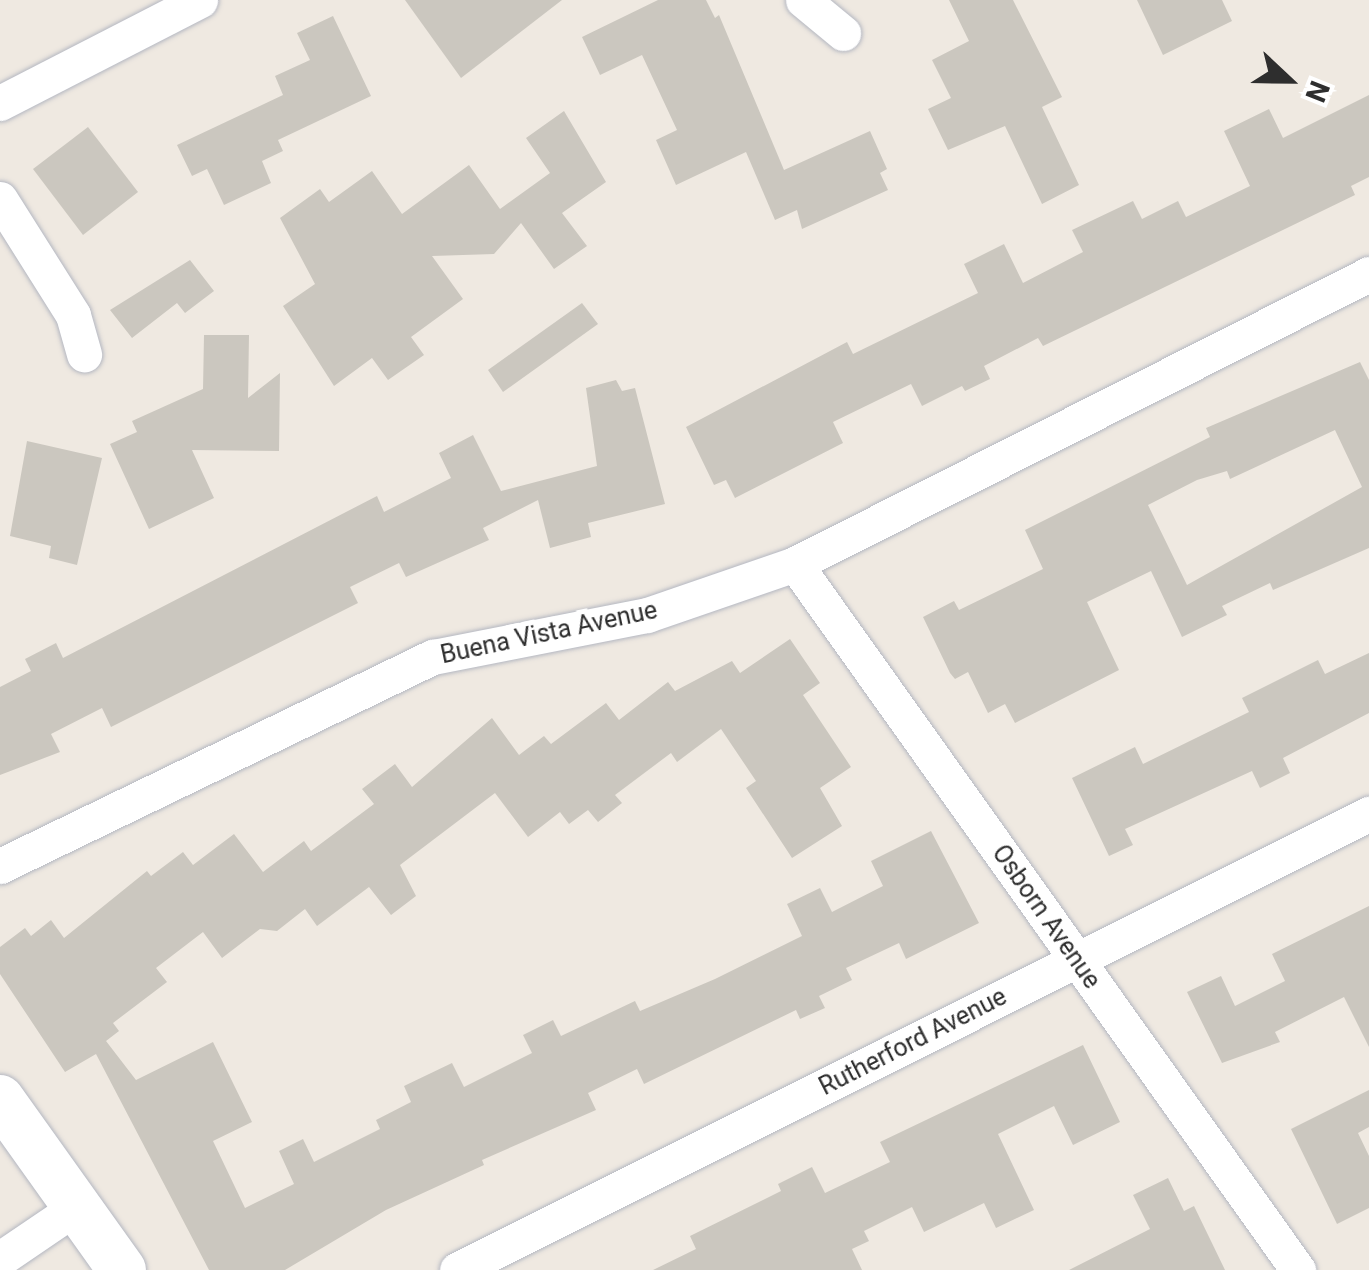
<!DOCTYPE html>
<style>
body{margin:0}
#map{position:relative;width:1369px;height:1270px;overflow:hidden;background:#efe9e1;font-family:Roboto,sans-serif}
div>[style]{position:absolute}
.building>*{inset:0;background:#cbc7bf}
.roads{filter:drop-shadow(0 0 2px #b4b7c1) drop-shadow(0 0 2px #b4b7c1)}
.street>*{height:35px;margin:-17.5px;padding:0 17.5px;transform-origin:17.5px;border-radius:17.5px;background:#fff}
.secondary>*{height:48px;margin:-24px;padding:0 24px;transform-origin:24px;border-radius:24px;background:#fff}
span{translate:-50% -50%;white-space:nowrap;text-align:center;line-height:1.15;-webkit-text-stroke:10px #fff;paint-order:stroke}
.street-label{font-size:25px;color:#2e2e2e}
.north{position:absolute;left:1239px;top:30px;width:100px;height:100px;-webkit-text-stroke:8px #fff;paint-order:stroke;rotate:112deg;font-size:28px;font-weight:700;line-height:40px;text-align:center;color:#2e2e2e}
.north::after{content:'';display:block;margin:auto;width:35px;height:45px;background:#2e2e2e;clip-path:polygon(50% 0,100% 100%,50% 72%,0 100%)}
</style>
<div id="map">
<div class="building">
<i style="clip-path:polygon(405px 0,562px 0,461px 78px)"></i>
<i style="clip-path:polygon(658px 0,706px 0,715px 18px,719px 15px,784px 170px,870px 131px,887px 169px,880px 173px,888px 190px,802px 229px,797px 210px,775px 220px,746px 152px,676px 185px,656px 140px,677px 130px,642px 55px,600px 75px,582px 37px)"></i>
<i style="clip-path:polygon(949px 0,1013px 0,1062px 97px,1042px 107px,1079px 185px,1042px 204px,1005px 126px,948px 150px,928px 109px,951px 98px,932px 60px,969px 41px)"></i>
<i style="clip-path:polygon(1137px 0,1222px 0,1232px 21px,1163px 55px)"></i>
<i style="clip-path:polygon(333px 16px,371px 96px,278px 140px,283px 151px,262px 161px,271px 183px,224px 205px,207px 169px,192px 176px,177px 145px,283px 95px,275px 76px,310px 60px,297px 33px)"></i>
<i style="clip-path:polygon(1369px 95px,1369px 177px,1351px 186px,1355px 195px,1043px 346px,1038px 338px,984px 366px,990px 379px,965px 391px,962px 386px,922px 406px,911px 384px,833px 422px,843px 443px,735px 498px,726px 480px,714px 485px,686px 427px,847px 342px,853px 354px,978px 293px,964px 264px,1004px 244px,1023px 283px,1083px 252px,1072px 230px,1133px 201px,1142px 219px,1178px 201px,1186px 217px,1250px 186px,1224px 131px,1269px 109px,1283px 138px)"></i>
<i style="clip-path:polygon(564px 111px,606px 182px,562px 213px,587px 246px,554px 269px,521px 223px,494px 254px,432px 256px,463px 299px,411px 337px,424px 355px,388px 380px,372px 358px,334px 386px,283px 306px,315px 284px,280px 218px,320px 189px,329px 202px,372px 171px,402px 214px,469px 165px,500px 209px,550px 173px,526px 138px)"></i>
<i style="clip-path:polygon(88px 127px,138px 192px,83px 235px,33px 169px)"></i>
<i style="clip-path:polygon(190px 260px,214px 291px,185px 313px,177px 303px,132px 338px,110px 310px)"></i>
<i style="clip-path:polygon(582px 303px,598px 324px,503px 392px,488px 370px)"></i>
<i style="clip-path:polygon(204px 335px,249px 335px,248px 398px,280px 373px,279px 451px,192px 450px,214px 498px,149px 529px,110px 444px,137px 432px,132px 421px,203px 389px)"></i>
<i style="clip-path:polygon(evenodd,1360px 362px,1369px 380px,1369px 548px,1273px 590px,1270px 583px,1222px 606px,1227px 615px,1182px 637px,1151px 571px,1087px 602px,1119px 670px,1015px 723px,1005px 704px,988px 713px,968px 672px,955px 679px,950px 673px,923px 617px,954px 601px,959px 610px,1043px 569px,1025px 530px,1210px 437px,1206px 428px,1360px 362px,1335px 430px,1362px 487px,1187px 585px,1148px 505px,1197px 480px,1227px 471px,1230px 479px,1335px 430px)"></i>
<i style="clip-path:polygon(616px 380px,622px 391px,635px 388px,665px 504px,588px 523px,591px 537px,550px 548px,538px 500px,483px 528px,489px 540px,406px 577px,399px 563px,350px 587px,358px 603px,111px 727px,102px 708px,51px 734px,60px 752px,0 775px,0 687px,31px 671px,25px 659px,56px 643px,63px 658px,377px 496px,384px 512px,451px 478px,439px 453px,473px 435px,501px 491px,597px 466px,586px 388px)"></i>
<i style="clip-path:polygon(27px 441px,102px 458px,77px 565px,49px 558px,51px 546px,10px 536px)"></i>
<i style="clip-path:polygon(790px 639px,820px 683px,803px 695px,851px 767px,820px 788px,842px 826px,792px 858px,746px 788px,756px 781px,721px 729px,677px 762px,671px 753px,615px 795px,622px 803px,598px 822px,588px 810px,569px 824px,560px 812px,528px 837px,495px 793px,400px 865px,416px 896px,391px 915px,369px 887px,317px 926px,305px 909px,277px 931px,260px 929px,222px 958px,203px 932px,156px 968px,167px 982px,113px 1023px,119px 1031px,106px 1041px,136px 1080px,213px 1042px,252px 1122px,213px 1141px,245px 1208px,294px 1184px,279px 1151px,303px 1139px,314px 1162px,380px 1129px,376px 1120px,411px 1102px,404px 1086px,452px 1063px,464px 1087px,532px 1053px,523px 1035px,553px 1020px,561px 1036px,635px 1001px,640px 1011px,715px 979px,802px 936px,787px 904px,820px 888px,832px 912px,883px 886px,871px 861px,931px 831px,979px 923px,906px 959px,899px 943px,846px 968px,852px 980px,819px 996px,825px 1008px,800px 1019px,796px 1010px,644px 1084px,637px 1069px,588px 1093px,596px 1110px,482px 1160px,484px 1165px,386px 1210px,285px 1270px,209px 1270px,96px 1054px,65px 1072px,0 974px,0 947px,25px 928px,31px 936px,51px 920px,64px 938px,147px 871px,151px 876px,183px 852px,193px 865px,234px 834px,263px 872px,304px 841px,311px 851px,374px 804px,362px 789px,395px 764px,412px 787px,492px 718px,519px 755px,544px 736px,551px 744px,606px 703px,619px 720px,668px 682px,675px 691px,732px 661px,740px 673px)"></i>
<i style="clip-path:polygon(1369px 653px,1369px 713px,1283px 758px,1290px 773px,1260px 788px,1252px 771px,1125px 829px,1133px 845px,1109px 856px,1072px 778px,1135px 747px,1143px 764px,1249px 712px,1242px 698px,1318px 660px,1325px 674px)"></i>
<i style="clip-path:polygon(1369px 906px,1369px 1047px,1344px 997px,1275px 1032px,1280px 1042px,1222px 1063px,1187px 992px,1221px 976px,1235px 1006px,1285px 981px,1272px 954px)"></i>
<i style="clip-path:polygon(1083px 1045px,1120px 1122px,1073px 1145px,1054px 1106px,998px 1134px,1034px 1210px,996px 1228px,984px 1203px,924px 1232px,912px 1207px,864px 1231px,869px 1241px,852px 1249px,862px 1270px,653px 1270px,696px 1249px,690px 1236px,781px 1191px,778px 1184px,812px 1167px,825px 1193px,890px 1162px,880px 1142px)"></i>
<i style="clip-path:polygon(1369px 1090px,1369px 1127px,1358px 1133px,1369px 1156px,1369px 1208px,1337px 1224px,1291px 1129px)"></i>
<i style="clip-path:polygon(1168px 1178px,1184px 1211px,1194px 1206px,1225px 1270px,1069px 1270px,1150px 1229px,1133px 1195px)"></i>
</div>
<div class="roads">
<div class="street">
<i style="left:803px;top:0;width:52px;rotate:39.5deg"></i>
<i style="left:0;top:103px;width:225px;rotate:-27.2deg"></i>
<i style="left:0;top:199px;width:137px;rotate:57.8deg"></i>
<i style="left:73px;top:315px;width:41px;rotate:74.2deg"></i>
<i style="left:795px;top:564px;width:867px;rotate:54.53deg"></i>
<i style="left:0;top:866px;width:481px;rotate:-25.8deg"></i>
<i style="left:433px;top:657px;width:218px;rotate:-11.1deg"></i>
<i style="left:647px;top:615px;width:157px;rotate:-19deg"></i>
<i style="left:795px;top:564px;width:643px;rotate:-26.8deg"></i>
<i style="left:0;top:1259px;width:91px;rotate:-34.2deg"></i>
<i style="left:457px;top:1270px;width:1020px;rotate:-26.57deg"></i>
</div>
<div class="secondary">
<i style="left:0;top:1099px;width:210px;rotate:54.5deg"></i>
</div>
</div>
<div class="street-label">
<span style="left:549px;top:633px;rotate:-12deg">Buena Vista Avenue</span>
<span style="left:1046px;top:917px;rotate:55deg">Osborn Avenue</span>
<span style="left:913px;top:1042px;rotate:-27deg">Rutherford Avenue</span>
</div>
<div class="north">N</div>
</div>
